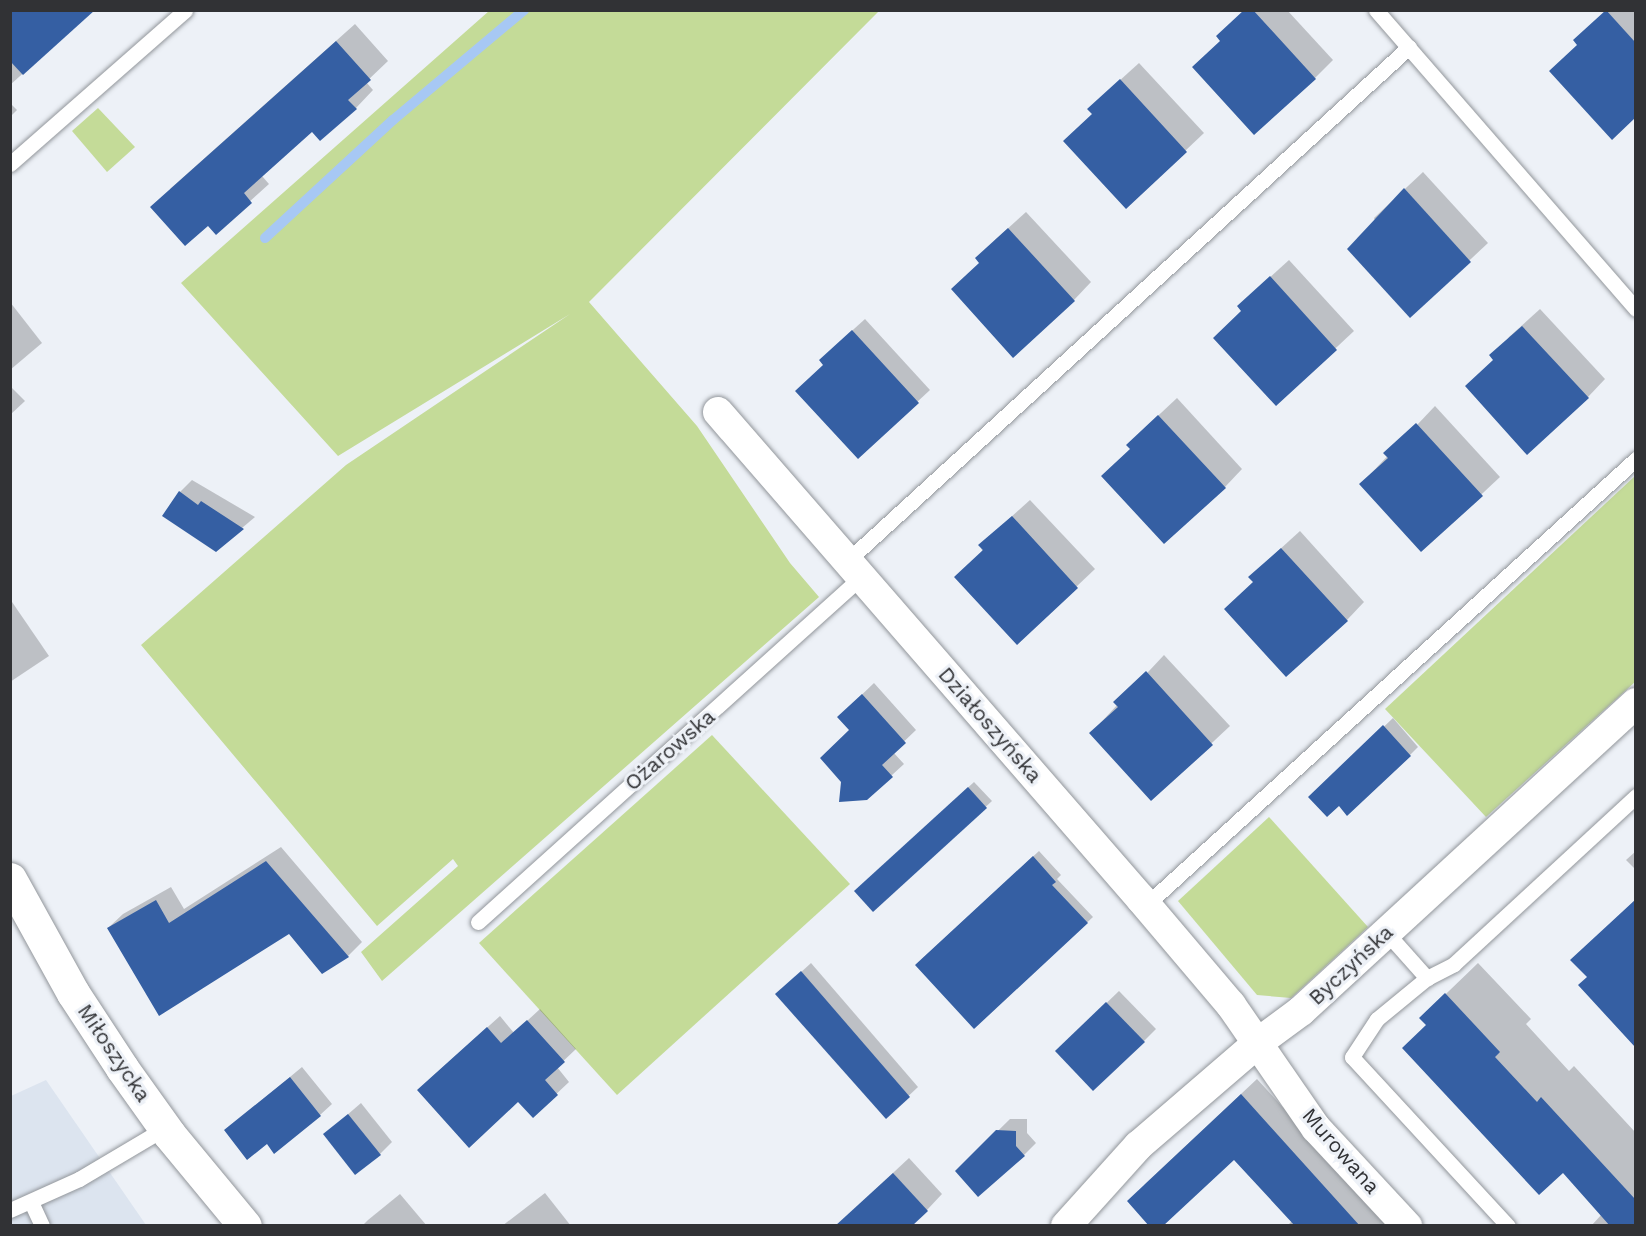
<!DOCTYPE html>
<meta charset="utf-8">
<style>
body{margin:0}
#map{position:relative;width:1646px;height:1236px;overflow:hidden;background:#edf1f7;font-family:"Work Sans",sans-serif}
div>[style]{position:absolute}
.built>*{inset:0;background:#dce4ef}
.green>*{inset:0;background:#c4db98}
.shadow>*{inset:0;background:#0003}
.stream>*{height:10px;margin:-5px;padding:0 5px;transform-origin:5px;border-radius:5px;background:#a7c8f4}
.building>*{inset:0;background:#355fa3}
.roads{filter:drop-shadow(0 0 2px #92969b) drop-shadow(0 0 2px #92969b)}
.lane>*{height:15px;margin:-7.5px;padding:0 7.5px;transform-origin:7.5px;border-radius:7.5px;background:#fff}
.street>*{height:30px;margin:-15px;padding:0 15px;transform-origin:15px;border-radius:15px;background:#fff}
.secondary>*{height:33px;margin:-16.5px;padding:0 16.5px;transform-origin:16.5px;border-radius:16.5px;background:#fff}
span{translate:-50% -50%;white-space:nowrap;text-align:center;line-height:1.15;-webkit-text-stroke:6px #edf1f7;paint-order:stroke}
.street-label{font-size:21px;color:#313235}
.frame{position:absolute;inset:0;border:12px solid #313235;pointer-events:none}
</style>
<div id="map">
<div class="built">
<i style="clip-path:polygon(46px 1080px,146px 1225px,11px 1226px,11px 1096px)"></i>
</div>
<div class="green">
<i style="clip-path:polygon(489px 11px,879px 11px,589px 302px,697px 426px,790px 563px,819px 597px,382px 981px,361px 952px,458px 866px,453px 859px,377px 926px,141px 645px,346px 465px,570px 314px,338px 456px,181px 283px)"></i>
<i style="clip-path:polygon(98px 108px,135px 147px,107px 172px,72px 131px)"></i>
<i style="clip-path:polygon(1635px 476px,1635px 682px,1486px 817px,1385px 709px)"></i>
<i style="clip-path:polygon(712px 735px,850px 884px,617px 1095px,479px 943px)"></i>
<i style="clip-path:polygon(1269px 817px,1368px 927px,1291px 998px,1257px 995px,1178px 901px)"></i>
</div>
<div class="shadow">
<i style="clip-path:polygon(10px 10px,94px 10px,10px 85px)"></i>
<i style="clip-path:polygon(1244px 10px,1287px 10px,1333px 60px,1315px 78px,1222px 40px)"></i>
<i style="clip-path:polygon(1606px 10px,1636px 10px,1636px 116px,1612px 137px,1579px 44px)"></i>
<i style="clip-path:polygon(355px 24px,388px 61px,366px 82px,373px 90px,356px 108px,312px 130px,262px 176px,269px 184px,216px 232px,170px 189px)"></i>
<i style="clip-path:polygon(1139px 63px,1204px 133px,1126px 207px,1093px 113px,1107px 92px)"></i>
<i style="clip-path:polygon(10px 103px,17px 110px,10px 117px)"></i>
<i style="clip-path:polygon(1423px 172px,1488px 243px,1410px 316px,1374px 218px)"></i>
<i style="clip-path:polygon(1026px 212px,1091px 282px,1074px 300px,981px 262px,995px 240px)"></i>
<i style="clip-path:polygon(1289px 260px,1354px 331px,1276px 404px,1243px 311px,1257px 289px)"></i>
<i style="clip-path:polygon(10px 302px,42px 343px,10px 370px)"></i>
<i style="clip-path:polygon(1540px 309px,1605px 379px,1588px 397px,1495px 359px,1509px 337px)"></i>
<i style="clip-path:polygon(865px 319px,930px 390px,858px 457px,825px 364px,833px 348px)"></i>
<i style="clip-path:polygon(10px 386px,25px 401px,10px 415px)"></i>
<i style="clip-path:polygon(1177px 398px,1242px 469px,1225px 487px,1132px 448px,1146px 427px)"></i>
<i style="clip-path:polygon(1435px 406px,1500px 477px,1422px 550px,1361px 484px)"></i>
<i style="clip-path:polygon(192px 480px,255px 517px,216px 550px,180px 492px)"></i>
<i style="clip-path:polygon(1030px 500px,1095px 569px,1017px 643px,980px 545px)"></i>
<i style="clip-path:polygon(1300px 531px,1364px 602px,1347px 620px,1254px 581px,1268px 560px)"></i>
<i style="clip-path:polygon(10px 599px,49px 656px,10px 682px)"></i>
<i style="clip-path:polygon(1164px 655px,1230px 726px,1152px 799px,1091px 733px)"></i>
<i style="clip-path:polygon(874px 683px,916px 730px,893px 752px,904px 764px,867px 798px,851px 705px)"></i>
<i style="clip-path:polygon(1393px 718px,1418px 747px,1410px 755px,1347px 813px,1339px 804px,1310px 797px)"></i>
<i style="clip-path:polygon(974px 782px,992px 801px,873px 910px,862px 885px)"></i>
<i style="clip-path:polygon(281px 847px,362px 942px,348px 956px,289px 932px,108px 928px,123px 914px,171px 887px,184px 909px)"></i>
<i style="clip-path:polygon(1039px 851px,1061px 875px,1057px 879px,1093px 917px,974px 1027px,922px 959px)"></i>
<i style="clip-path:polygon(1636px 851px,1636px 870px,1626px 860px)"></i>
<i style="clip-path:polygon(1636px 899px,1636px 1045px,1581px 985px,1589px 977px,1572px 960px)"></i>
<i style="clip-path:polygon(811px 963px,918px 1087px,886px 1117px,787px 985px)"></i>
<i style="clip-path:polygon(1478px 963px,1531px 1019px,1526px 1024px,1569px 1071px,1574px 1066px,1636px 1133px,1636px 1226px,1591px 1226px,1602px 1214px,1421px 1018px)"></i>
<i style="clip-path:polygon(1119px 991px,1156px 1029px,1144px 1041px,1069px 1039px)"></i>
<i style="clip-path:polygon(540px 1009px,576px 1049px,557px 1067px,569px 1082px,533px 1116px,518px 1100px,431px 1078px,500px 1016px,514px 1033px)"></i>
<i style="clip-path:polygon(302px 1067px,332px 1104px,320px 1115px,275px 1152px,267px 1142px,226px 1130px)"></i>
<i style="clip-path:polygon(1257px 1079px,1391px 1226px,1287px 1226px,1292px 1221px,1235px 1158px,1144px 1185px)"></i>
<i style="clip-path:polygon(361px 1103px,392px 1142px,380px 1154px,325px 1134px)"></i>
<i style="clip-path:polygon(1010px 1119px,1027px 1119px,1027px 1133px,1036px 1143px,1024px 1155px,957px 1171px)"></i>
<i style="clip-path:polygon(909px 1158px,942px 1194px,927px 1210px,836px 1226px)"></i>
<i style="clip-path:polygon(545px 1193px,571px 1226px,502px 1226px)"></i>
<i style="clip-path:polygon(400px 1194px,427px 1226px,362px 1226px,368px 1220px)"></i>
</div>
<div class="stream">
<i style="left:265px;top:238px;width:174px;rotate:-42.7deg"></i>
<i style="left:393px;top:120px;width:171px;rotate:-40deg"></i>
</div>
<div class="building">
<i style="clip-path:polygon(10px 10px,95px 10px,23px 75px,10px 61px)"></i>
<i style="clip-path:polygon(1244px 10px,1253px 10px,1316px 79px,1254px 135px,1192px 67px,1220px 41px,1216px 36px)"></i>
<i style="clip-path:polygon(1606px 10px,1635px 42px,1635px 118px,1612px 140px,1549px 71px,1577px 45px,1573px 40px)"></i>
<i style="clip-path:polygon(336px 41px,371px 80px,348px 100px,357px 109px,320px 141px,312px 132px,244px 193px,252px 203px,216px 235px,208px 226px,185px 246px,150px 207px)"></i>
<i style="clip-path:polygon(1120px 79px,1187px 152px,1126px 209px,1063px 141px,1092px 114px,1087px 109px)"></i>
<i style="clip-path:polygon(1404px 188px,1471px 262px,1410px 318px,1347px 249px)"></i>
<i style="clip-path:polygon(1008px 228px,1075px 301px,1013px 358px,951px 289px,979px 263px,975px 258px)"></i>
<i style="clip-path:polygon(1270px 276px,1337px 350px,1276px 406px,1213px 338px,1241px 311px,1237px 306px)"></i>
<i style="clip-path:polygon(1522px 326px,1589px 398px,1527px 455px,1465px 386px,1493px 360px,1489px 355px)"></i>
<i style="clip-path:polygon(852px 330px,919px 403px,858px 459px,795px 391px,823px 365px,819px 360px)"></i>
<i style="clip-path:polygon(1158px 415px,1226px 488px,1164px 544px,1101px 476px,1130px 449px,1126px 445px)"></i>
<i style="clip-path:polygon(1416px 423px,1483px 496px,1421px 552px,1359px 484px,1388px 458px,1383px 453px)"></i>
<i style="clip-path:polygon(179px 491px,198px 505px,201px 501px,244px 529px,216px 552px,162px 516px)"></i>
<i style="clip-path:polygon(1012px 516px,1078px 588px,1017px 645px,954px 577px,983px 550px,978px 545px)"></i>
<i style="clip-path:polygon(1281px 548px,1348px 621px,1286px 677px,1224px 609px,1253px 582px,1248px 577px)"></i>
<i style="clip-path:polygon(1146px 671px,1213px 745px,1151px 801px,1089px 733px,1118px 707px,1113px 702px)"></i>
<i style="clip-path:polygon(862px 694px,906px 743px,882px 765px,893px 777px,867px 800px,839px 802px,841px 782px,820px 758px,849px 730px,837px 717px)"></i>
<i style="clip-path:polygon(1383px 725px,1411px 756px,1347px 816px,1339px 806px,1327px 817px,1308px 797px)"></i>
<i style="clip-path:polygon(968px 787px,987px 808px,873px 912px,854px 891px)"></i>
<i style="clip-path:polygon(1033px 856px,1056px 882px,1052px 885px,1088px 923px,974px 1029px,915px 965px)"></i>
<i style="clip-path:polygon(266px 861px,349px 957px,322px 974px,289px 934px,159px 1016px,107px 928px,156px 900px,169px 923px)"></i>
<i style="clip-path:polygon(1635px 900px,1635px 1047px,1578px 985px,1587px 977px,1570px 960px)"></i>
<i style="clip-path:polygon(801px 971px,910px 1097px,886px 1119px,775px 994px)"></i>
<i style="clip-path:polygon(1445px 993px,1500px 1052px,1495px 1057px,1537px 1102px,1541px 1097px,1635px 1199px,1635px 1226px,1610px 1226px,1563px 1173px,1539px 1195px,1402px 1048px,1426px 1025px,1419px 1018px)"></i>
<i style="clip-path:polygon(1106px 1002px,1145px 1042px,1093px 1091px,1055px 1051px)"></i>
<i style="clip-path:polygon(527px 1020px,565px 1062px,545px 1080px,558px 1095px,533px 1118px,518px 1102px,469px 1148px,417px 1090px,487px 1027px,501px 1043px)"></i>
<i style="clip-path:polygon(290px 1077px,321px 1116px,274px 1154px,267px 1144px,247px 1160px,224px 1130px)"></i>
<i style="clip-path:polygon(1241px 1094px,1360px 1226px,1295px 1226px,1234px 1160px,1163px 1226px,1149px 1226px,1127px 1201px)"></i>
<i style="clip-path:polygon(348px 1114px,381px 1155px,355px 1175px,323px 1134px)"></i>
<i style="clip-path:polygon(996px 1130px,1016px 1131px,1016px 1146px,1025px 1156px,978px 1197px,955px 1171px)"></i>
<i style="clip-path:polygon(893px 1173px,928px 1211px,912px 1226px,835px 1226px)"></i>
</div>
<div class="roads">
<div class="lane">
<i style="left:1376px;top:10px;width:396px;rotate:49deg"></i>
<i style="left:10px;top:164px;width:233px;rotate:-41.3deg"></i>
<i style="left:846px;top:562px;width:763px;rotate:-42.45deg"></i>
<i style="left:1146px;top:905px;width:663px;rotate:-42.31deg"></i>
<i style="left:478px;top:922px;width:515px;rotate:-42.01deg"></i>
<i style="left:1386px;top:932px;width:62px;rotate:48.3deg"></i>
<i style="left:31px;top:1202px;width:26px;rotate:65deg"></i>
<i style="left:10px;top:1210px;width:76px;rotate:-24.2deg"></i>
<i style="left:79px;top:1179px;width:100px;rotate:-30.7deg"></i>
<i style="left:1508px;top:1226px;width:230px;rotate:-132.7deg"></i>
<i style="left:1352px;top:1057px;width:45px;rotate:-56.7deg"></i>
<i style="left:1377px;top:1019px;width:65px;rotate:-39.4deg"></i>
<i style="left:1427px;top:978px;width:30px;rotate:-27deg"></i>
<i style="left:1454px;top:964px;width:248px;rotate:-42.7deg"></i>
</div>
<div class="street">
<i style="left:718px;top:412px;width:645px;rotate:49.02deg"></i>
<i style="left:1141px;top:899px;width:139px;rotate:49.7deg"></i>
<i style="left:1231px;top:1005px;width:150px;rotate:55.4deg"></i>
<i style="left:1316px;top:1128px;width:134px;rotate:47.1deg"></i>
<i style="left:1066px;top:1226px;width:108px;rotate:-48deg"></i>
<i style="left:1138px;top:1146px;width:160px;rotate:-40.7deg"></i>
<i style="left:1259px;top:1042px;width:52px;rotate:-36.4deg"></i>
<i style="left:1301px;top:1011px;width:455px;rotate:-42.6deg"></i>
</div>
<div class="secondary">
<i style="left:10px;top:879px;width:130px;rotate:61.1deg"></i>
<i style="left:73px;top:993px;width:90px;rotate:56.8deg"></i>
<i style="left:122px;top:1068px;width:81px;rotate:54.5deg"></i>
<i style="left:169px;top:1134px;width:119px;rotate:50.4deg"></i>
</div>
</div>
<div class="street-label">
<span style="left:990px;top:725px;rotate:49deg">Działoszyńska</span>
<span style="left:670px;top:750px;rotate:-41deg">Ożarowska</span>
<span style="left:1351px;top:965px;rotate:-43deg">Byczyńska</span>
<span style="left:114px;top:1053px;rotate:56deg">Miłoszycka</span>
<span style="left:1341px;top:1151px;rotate:49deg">Murowana</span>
</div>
<div class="frame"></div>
</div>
